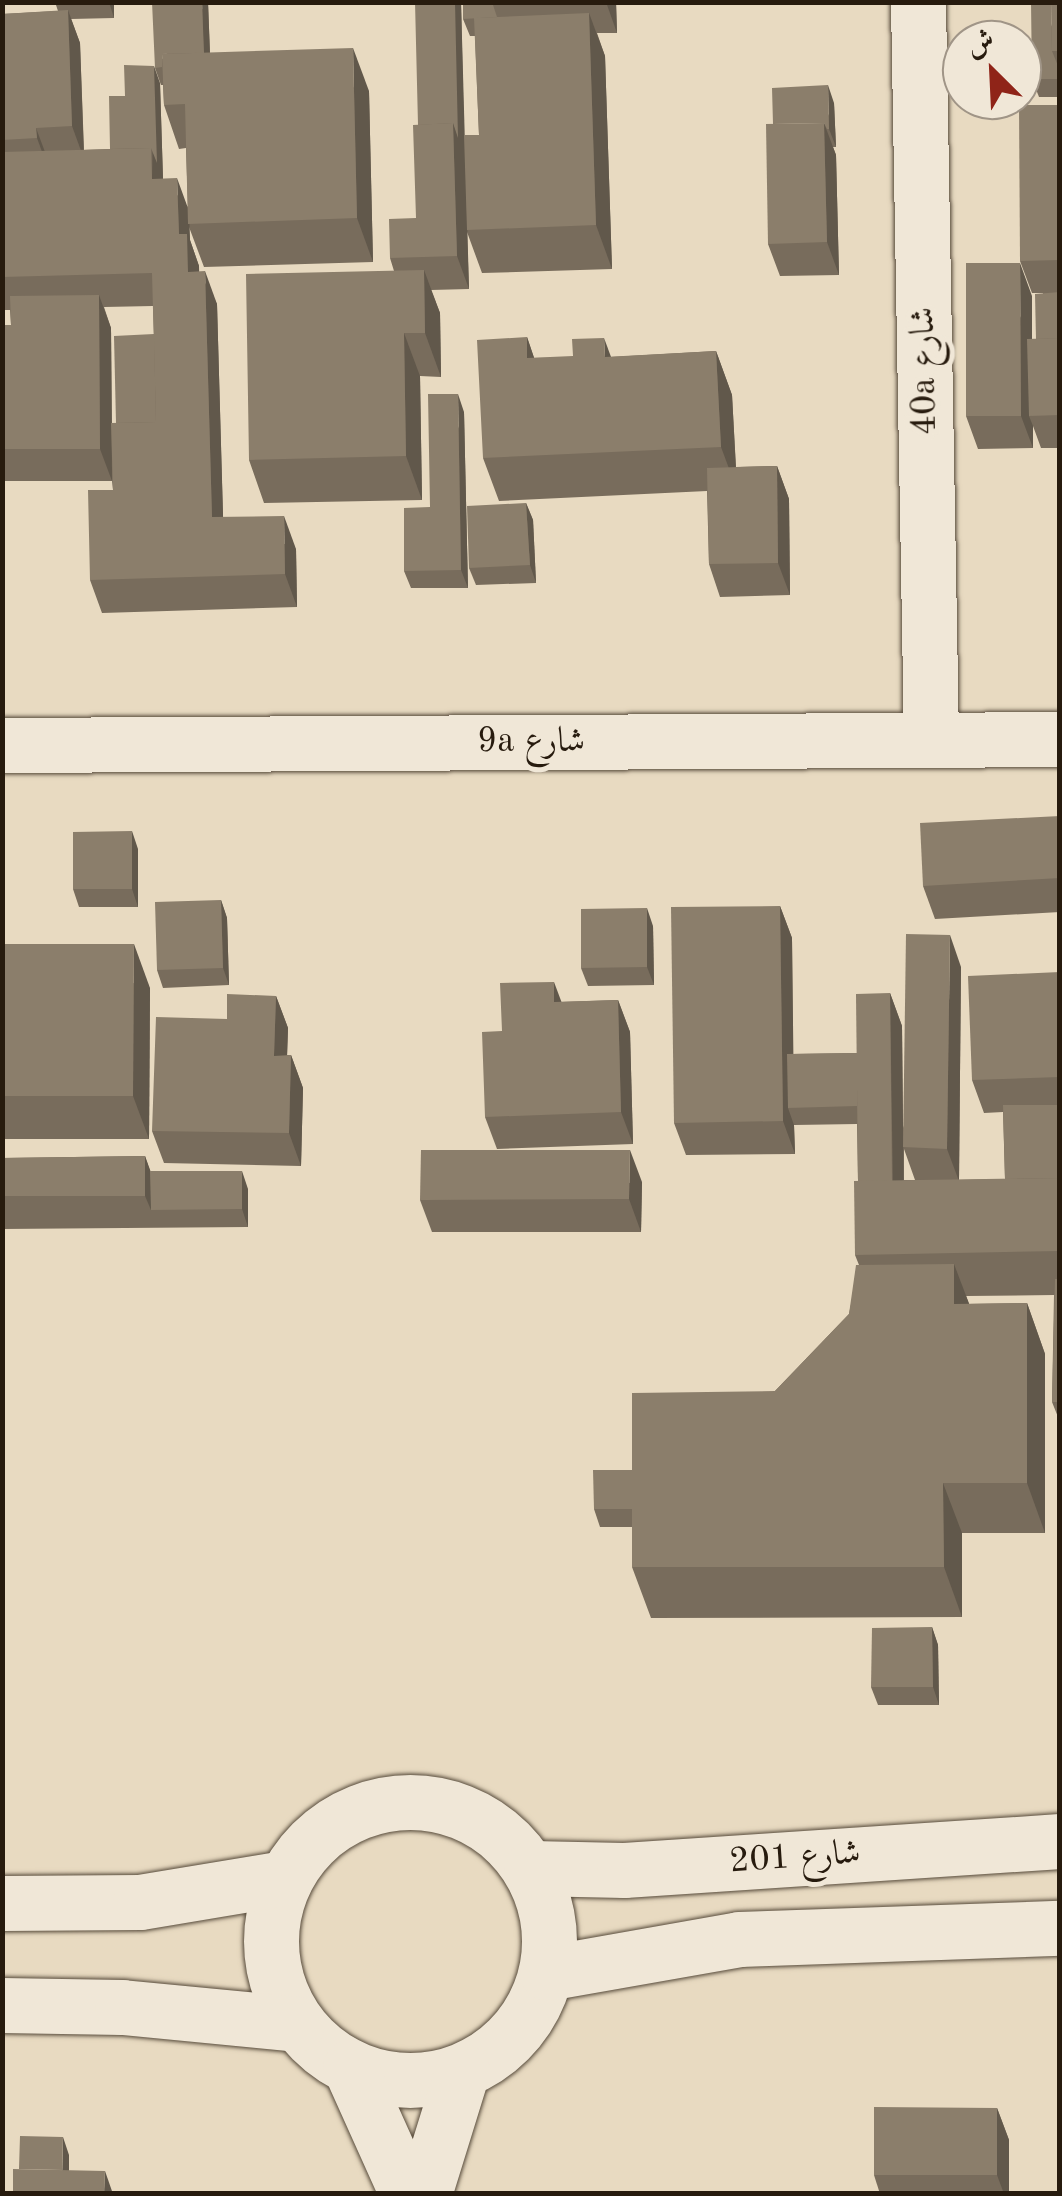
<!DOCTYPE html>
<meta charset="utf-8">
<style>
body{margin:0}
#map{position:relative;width:1062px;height:2196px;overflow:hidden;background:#e8dac1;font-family:"Old Standard TT",Amiri,serif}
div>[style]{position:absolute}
.roads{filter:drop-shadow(0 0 2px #574b3b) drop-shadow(0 0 2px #574b3b)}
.minor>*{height:55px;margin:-27.5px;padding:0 27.5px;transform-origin:27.5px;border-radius:27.5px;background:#f0e7d7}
.tertiary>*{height:55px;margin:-27.5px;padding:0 27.5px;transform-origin:27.5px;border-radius:27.5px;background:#f0e7d7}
.tertiary>.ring{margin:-27.5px;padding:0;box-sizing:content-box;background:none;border:55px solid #f0e7d7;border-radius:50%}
.wall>*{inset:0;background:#786c5c}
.shaded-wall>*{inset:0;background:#61584b}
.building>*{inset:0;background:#8b7e6b}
span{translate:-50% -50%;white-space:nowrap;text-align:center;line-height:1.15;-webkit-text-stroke:10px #f0e7d7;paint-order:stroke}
.street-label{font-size:35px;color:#271b0e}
.frame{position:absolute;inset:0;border:5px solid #271b0e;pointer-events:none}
.north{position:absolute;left:942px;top:20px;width:100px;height:100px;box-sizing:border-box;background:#f0e7d7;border:2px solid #a09587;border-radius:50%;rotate:336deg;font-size:28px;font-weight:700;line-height:40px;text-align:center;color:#271b0e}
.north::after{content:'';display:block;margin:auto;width:35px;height:45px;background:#8f2418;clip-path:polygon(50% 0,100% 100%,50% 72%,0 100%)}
</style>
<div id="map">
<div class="roads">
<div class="minor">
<i style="left:918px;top:2px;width:738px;rotate:88.99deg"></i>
<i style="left:2px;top:745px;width:1058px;rotate:-0.32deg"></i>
</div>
<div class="tertiary">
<i class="ring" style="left:271px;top:1802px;width:223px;height:223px"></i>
<i style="left:531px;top:1868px;width:93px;rotate:1.2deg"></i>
<i style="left:624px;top:1870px;width:437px;rotate:-3.8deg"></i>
<i style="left:2px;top:1903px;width:138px;rotate:-0.4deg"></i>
<i style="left:140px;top:1902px;width:147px;rotate:-9.4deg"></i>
<i style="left:547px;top:1973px;width:195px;rotate:-10deg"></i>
<i style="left:739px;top:1939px;width:321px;rotate:-2deg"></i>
<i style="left:2px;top:2005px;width:120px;rotate:1deg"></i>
<i style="left:122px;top:2007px;width:176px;rotate:5.5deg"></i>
<i style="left:350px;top:2067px;width:139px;rotate:65.8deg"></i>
<i style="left:424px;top:2194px;width:129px;rotate:-72.8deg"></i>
</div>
</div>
<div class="wall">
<i style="clip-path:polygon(evenodd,55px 2px,114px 2px,114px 18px,71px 19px,80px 43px,84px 150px,110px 149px,125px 96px,160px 83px,163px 179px,188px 207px,186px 148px,179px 149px,164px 105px,163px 85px,161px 85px,155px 68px,208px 2px,210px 53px,369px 91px,373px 262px,204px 267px,189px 227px,190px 240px,199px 266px,199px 272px,217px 304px,223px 517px,296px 549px,297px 607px,102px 613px,90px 580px,113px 490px,112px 481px,2px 481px,2px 325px,11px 325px,10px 310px,2px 310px,2px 14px,58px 11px,55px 2px,153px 306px,154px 334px,116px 423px,112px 423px,111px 328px,104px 307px,153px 306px)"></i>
<i style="clip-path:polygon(461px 2px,464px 135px,479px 135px,475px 36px,470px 36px,463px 19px,463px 2px,616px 2px,617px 33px,597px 33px,605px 56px,612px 269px,482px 273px,467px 232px,469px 289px,431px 290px,440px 313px,441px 377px,420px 376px,422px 500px,264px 503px,249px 460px,394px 271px,390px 258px,416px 218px,418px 125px)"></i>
<i style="clip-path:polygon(1060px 2px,1060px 97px,1039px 97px,1032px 79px)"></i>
<i style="clip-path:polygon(834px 103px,836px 147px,833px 147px,836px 155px,839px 275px,780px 276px,768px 244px)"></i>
<i style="clip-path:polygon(1060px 105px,1060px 448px,1041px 448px,1033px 426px,1033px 448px,978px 449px,966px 416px,1032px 296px,1032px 339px,1036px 339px,1043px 293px,1032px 293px,1020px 261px)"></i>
<i style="clip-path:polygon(527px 337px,534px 358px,611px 357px,716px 351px,732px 395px,736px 467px,777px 466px,789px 499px,790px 595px,720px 597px,709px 564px,707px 491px,499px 501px,483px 458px)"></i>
<i style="clip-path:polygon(464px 412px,468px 588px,411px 588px,404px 571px,430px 507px)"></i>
<i style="clip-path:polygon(526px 503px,533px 520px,536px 583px,476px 585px,469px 568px)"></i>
<i style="clip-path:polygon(1060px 816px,1060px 912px,935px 919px,923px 886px)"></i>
<i style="clip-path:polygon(138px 849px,138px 907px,79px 907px,73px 889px)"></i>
<i style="clip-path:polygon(221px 900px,227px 918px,229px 985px,163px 988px,157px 970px)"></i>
<i style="clip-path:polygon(evenodd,780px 906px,792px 938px,793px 1054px,857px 1053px,890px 993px,902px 1026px,903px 1128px,961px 967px,959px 1180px,1005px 1179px,1003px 1112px,984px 1113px,972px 1080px,1060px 972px,1060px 1422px,1052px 1402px,1054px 1295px,966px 1296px,969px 1304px,1027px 1303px,1045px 1354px,1045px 1533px,962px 1533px,962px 1617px,651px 1618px,632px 1567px,632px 1527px,600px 1527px,594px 1509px,632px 1470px,775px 1391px,849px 1314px,859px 1265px,855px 1255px,858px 1181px,857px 1124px,794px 1125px,795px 1154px,686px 1155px,674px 1123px,780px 906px,904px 1149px,915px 1180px,904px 1180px,904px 1149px)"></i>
<i style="clip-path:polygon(653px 926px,654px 985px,588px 986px,581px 968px)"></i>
<i style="clip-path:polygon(2px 944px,150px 988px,149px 1139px,2px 1139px)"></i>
<i style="clip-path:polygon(276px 996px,288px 1028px,287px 1055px,291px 1055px,303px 1088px,301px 1166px,164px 1163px,152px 1131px,227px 1019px)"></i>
<i style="clip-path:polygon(618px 1000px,630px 1032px,633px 1144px,497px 1149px,485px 1117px,502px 1031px,561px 1002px)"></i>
<i style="clip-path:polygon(145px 1156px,150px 1171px,248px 1189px,248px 1227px,2px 1229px,2px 1158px)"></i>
<i style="clip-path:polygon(642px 1182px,641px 1232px,432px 1232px,420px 1200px)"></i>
<i style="clip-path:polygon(932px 1627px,938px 1645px,939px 1705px,878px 1705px,871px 1687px)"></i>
<i style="clip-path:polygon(997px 2108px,1009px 2140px,1009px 2194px,880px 2194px,874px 2175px)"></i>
</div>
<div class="shaded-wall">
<i style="clip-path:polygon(109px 2px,114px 2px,114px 18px)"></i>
<i style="clip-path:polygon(202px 2px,208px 2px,211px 83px,204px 65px)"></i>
<i style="clip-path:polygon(455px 2px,461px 2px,469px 289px,457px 256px,453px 123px)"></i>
<i style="clip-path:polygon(606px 2px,616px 2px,617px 33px)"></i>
<i style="clip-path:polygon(68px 10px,80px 43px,84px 159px,72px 126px)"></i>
<i style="clip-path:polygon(589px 13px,605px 56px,612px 269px,596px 225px)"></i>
<i style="clip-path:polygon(353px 48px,369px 91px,373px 262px,357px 218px)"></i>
<i style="clip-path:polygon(154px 66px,160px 83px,164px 212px,152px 179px)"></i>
<i style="clip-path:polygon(828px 85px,834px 103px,836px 147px,829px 129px)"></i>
<i style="clip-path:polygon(824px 123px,836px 155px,839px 275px,827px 242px)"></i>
<i style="clip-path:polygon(36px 128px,48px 160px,49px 171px,37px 138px)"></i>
<i style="clip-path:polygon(177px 178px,189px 211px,190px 240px,199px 266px,200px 304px,188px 272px,179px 234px)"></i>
<i style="clip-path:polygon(1020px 263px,1032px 296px,1032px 416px,1029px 416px,1033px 426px,1033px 448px,1021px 416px)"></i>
<i style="clip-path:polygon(424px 270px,440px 313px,441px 377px,425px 333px)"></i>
<i style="clip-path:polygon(205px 271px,217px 304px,224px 550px,212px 517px)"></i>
<i style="clip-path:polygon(99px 295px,111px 328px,112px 481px,100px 449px)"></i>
<i style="clip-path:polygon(404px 333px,420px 376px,422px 500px,406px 456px)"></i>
<i style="clip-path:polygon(527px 337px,542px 381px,527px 358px)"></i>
<i style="clip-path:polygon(604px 338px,620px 381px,605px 357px)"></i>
<i style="clip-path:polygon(716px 351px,732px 395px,737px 490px,721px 447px)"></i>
<i style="clip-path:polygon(458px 394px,464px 412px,468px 588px,461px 570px)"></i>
<i style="clip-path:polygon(777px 466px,789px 499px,790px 595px,778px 563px)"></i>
<i style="clip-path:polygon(526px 503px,533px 520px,536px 583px,530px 565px)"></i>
<i style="clip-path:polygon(284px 516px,296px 549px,297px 607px,285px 574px)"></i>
<i style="clip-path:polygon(132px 831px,138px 849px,138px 907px,132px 889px)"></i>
<i style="clip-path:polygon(221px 900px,227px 918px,229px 985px,223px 968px)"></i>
<i style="clip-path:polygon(780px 906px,792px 938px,794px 1107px,788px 1108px,794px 1125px,795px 1154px,783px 1121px)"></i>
<i style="clip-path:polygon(647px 908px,653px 926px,654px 985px,647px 967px)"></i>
<i style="clip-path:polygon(950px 935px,961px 967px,959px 1181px,947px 1149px)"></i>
<i style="clip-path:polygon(134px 944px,150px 988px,149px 1139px,133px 1096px)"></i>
<i style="clip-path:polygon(554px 982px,566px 1014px,554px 1002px)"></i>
<i style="clip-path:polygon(890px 993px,902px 1026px,904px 1224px,893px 1191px)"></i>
<i style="clip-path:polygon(276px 996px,288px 1028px,286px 1088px,274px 1056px)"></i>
<i style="clip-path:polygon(618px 1000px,630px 1032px,633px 1144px,621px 1112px)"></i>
<i style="clip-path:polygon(291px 1055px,303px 1088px,301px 1166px,289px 1133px)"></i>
<i style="clip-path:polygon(630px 1150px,642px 1182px,641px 1232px,629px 1199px)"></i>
<i style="clip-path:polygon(145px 1156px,157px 1189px,151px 1210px,145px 1196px)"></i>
<i style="clip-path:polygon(242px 1171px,248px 1189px,248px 1227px,242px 1209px)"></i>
<i style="clip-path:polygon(954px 1264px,973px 1314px,954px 1304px)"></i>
<i style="clip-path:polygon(1027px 1303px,1045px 1354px,1045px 1533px,1027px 1483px)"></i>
<i style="clip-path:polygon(943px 1483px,962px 1533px,962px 1617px,944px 1567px)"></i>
<i style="clip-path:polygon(932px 1627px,938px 1645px,939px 1705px,933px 1687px)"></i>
<i style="clip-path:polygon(997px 2108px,1009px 2140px,1009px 2194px,1004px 2194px,997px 2175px)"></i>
<i style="clip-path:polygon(63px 2137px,69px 2155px,69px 2194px,62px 2185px)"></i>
<i style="clip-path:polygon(105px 2171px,113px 2194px,104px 2194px)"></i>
</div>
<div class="building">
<i style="clip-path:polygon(152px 2px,202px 2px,204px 53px,162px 54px,162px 67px,155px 68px)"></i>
<i style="clip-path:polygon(415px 2px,455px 2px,458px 138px,453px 123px,418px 125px)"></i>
<i style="clip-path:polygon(463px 2px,492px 2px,497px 17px,463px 19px)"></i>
<i style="clip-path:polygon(1031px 2px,1051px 2px,1052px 51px,1058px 66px,1058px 79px,1032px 79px)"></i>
<i style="clip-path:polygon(1051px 2px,1060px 2px,1060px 51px,1052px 51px)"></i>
<i style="clip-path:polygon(68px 10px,72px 126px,36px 128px,37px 138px,2px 140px,2px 14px)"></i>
<i style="clip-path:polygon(589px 13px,596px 225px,467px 230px,464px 135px,479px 135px,474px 18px)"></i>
<i style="clip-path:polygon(353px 48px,357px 218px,188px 224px,185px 104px,164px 105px,162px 54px)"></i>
<i style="clip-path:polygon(124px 65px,154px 66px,157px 163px,151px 148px,110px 149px,109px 96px,125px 96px)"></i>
<i style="clip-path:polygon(828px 85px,829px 129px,827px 129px,824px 123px,773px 124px,772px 88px)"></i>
<i style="clip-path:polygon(1019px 105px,1060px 105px,1060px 260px,1020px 261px)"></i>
<i style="clip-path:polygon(453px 123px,457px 256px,390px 258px,389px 219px,416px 218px,413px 125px)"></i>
<i style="clip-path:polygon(824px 123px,827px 242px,768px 244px,766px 124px)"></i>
<i style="clip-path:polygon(151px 148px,152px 179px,177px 178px,179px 234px,187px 234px,188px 272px,205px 271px,212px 517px,284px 516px,285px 574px,90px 580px,88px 490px,113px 490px,111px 423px,156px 422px,152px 273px,2px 277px,2px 152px)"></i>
<i style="clip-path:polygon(966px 263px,1020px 263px,1021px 416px,966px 416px)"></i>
<i style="clip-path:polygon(424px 270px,425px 333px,404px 333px,406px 456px,249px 460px,246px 274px)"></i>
<i style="clip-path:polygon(1060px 292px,1060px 338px,1036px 339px,1035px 294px)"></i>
<i style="clip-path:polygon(99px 295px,100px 449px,2px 449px,2px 325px,11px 325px,10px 296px)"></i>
<i style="clip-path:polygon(154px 334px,156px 422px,116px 423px,114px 336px)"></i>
<i style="clip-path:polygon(527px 337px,527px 358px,573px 356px,572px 339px,604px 338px,605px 357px,716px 351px,721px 447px,483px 458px,477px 340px)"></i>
<i style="clip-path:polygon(1060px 338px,1060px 415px,1029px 416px,1027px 339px)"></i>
<i style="clip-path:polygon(428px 394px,458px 394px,461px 570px,404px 571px,404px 508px,430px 507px)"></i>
<i style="clip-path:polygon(777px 466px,778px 563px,709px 564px,707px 468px)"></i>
<i style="clip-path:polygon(526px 503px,530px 565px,469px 568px,467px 506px)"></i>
<i style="clip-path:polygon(1060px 816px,1060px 878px,923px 886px,920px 823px)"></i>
<i style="clip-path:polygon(132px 831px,132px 889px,73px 889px,73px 832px)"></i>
<i style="clip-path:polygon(221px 900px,223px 968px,157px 970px,155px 902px)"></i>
<i style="clip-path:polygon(780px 906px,783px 1121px,674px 1123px,671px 907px)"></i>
<i style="clip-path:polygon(647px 908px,647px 967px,581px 968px,581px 909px)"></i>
<i style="clip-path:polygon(906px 934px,950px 935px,947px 1149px,903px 1147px)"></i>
<i style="clip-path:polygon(2px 944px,134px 944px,133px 1096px,2px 1096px)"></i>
<i style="clip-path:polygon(1060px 972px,1060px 1077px,972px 1080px,968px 976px)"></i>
<i style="clip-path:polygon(554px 982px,554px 1002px,618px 1000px,621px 1112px,485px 1117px,482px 1032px,502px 1031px,500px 983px)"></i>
<i style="clip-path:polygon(890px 993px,892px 1181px,858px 1181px,856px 994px)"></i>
<i style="clip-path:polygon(227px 994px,276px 996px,274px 1056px,291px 1055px,289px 1133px,152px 1131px,156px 1017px,227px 1019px)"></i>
<i style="clip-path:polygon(857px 1053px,857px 1106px,788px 1108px,787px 1054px)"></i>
<i style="clip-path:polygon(1003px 1105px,1060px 1105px,1060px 1178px,1005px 1179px)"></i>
<i style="clip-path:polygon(421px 1150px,630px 1150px,629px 1199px,420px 1200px)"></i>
<i style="clip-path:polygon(145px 1156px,145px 1196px,2px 1196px,2px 1158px)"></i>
<i style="clip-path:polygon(150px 1171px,242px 1171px,242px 1209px,151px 1210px)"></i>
<i style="clip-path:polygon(1060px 1178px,1060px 1251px,855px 1255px,854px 1181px)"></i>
<i style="clip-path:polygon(954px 1264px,954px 1304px,1027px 1303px,1027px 1483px,943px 1483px,944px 1567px,632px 1567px,632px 1393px,775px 1391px,849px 1314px,856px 1265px)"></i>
<i style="clip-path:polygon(1055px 1279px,1060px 1279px,1060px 1402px,1052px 1402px)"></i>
<i style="clip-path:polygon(593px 1470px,632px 1470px,632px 1509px,594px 1509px)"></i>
<i style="clip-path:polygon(932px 1627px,933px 1687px,871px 1687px,872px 1628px)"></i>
<i style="clip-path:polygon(874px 2107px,997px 2108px,997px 2175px,874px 2175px)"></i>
<i style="clip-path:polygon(20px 2136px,63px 2137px,62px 2170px,19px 2169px)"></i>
<i style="clip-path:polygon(13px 2169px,105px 2171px,104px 2194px,13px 2194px)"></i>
</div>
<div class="street-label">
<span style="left:925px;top:371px;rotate:-91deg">40a شارع</span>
<span style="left:531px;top:742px">9a شارع</span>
<span style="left:795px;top:1858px;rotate:-4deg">شارع 201</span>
</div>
<div class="frame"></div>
<div class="north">ش</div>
</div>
